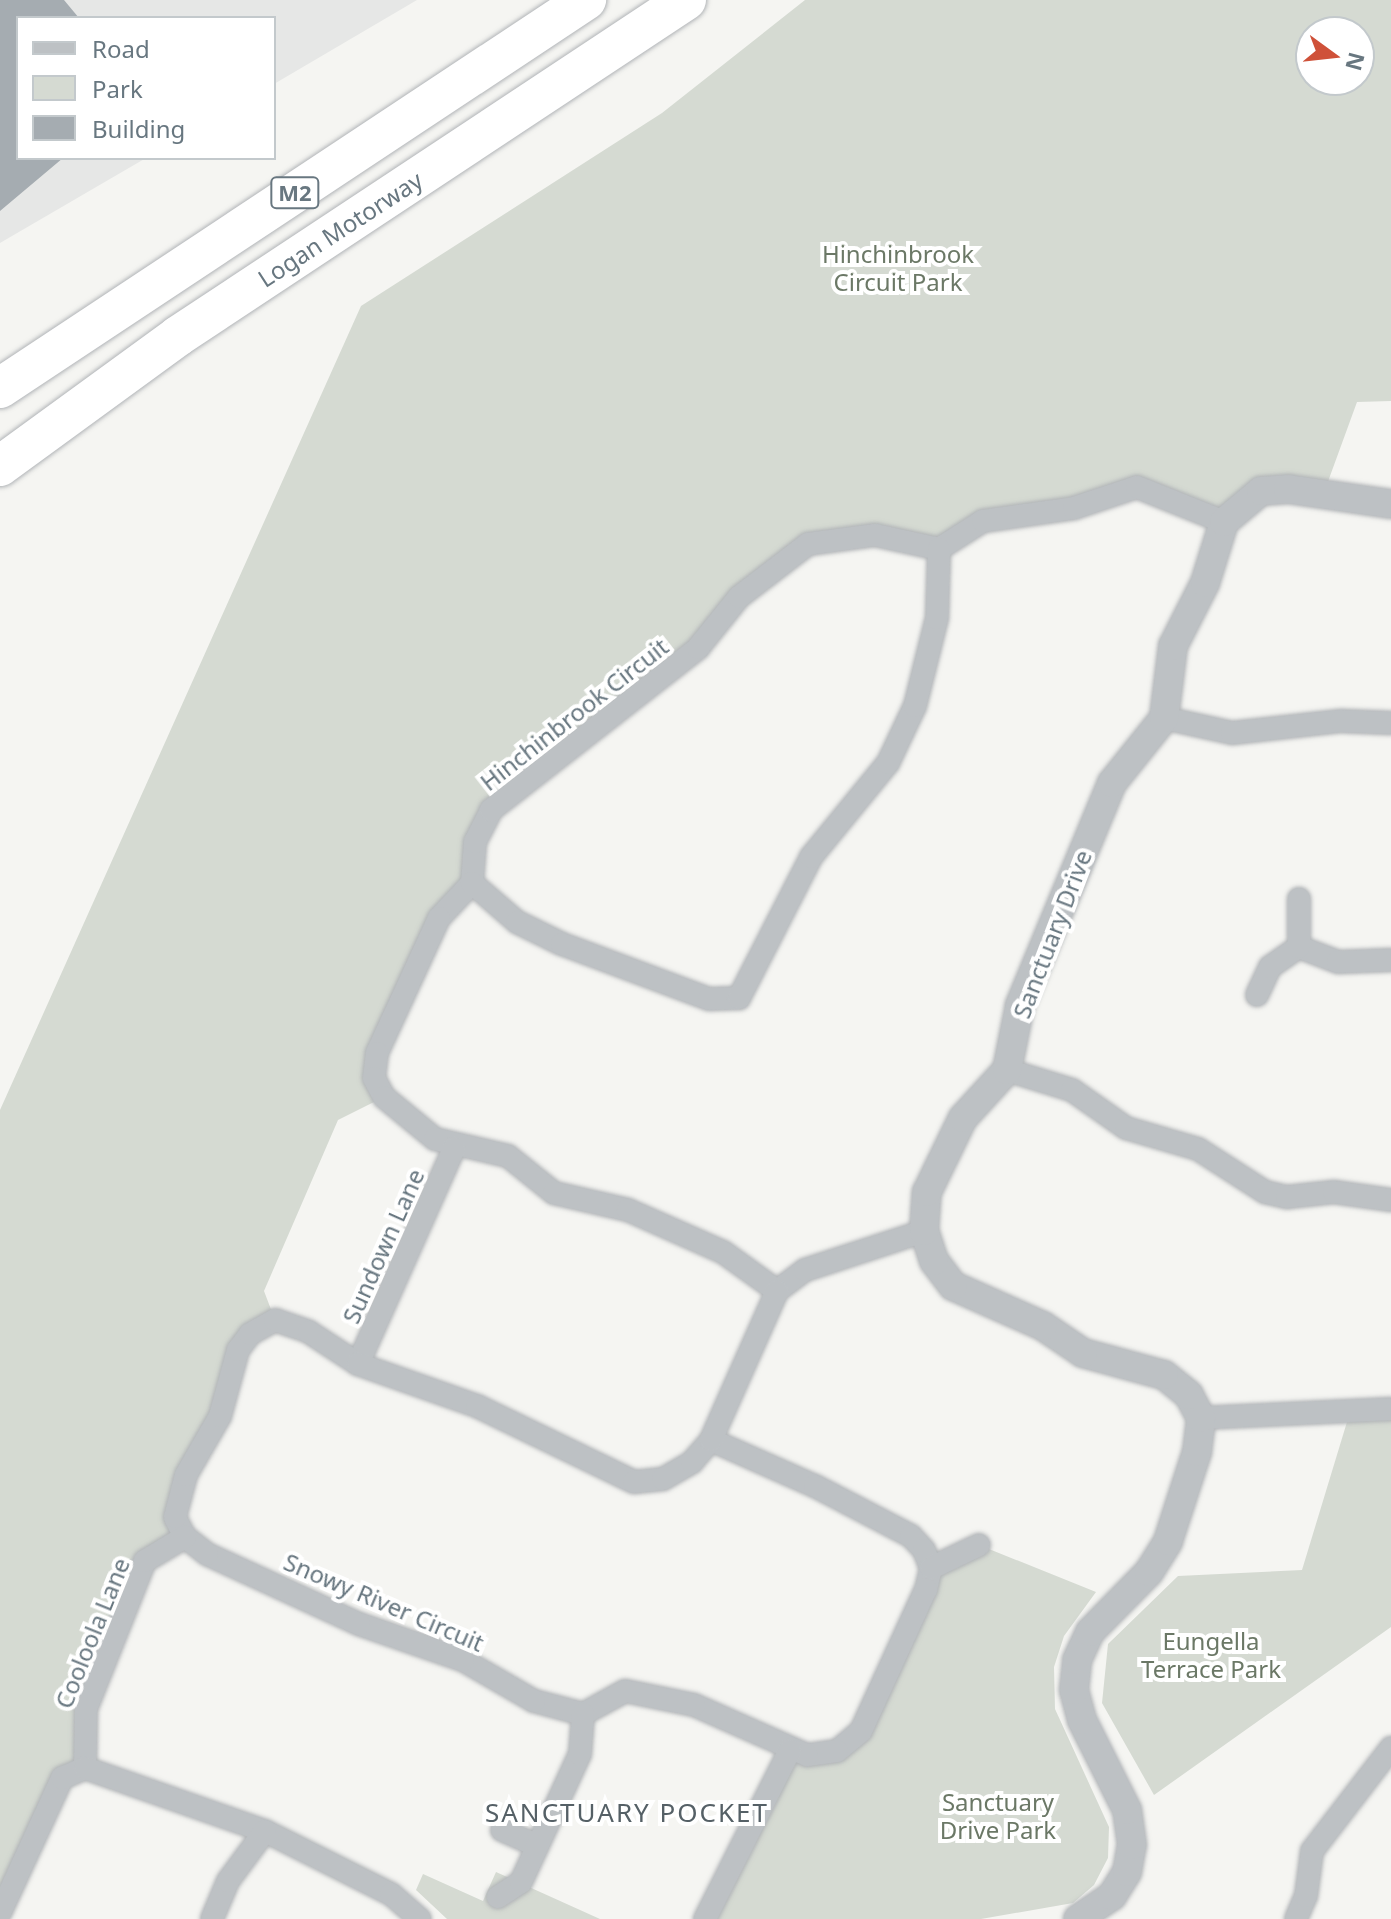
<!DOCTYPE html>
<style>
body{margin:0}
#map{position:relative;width:1391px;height:1919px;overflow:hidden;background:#f5f5f2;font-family:"Noto Sans",sans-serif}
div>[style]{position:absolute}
.built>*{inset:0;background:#e6e7e6}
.green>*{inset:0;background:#d5dad2}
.building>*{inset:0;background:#a5acb1}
.roads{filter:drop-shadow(0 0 2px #b1b4b7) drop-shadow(0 0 2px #b1b4b7)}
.minor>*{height:22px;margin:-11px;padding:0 11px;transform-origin:11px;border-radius:11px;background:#bdc1c4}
.tertiary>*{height:28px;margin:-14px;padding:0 14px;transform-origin:14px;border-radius:14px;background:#bdc1c4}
.motorway>*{height:40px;margin:-20px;padding:0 20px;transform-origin:20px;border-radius:20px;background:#fff}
span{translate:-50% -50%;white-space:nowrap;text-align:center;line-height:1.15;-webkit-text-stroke:8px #fff;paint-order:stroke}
.shield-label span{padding:2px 6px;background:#fff;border:2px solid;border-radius:6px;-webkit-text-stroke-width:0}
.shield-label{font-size:22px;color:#687780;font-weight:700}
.street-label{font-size:24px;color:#687780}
.park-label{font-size:24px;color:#6b7866}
.neighbourhood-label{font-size:26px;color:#556066;letter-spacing:2px}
.legend{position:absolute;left:16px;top:16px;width:260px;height:144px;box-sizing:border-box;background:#fff;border:2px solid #c3c9cc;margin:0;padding:10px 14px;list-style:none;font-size:24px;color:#687780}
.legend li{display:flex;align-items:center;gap:16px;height:40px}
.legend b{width:40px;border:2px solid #c3c9cc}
.north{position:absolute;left:1295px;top:16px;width:80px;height:80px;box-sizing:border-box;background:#fff;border:2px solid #c3c9cc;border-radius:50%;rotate:105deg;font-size:22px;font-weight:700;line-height:32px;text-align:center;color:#687780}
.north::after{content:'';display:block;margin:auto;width:28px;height:36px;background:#cf5139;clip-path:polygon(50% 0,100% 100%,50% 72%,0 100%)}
</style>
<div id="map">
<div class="built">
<i style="clip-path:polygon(0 0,417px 0,274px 84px,274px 18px,18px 18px,18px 158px,146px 158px,0 243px)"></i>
</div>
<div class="green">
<i style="clip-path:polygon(evenodd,805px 0,1391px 0,1391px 401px,1357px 402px,1322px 498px,1288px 489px,1224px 522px,1162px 493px,1003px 516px,939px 549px,875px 535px,808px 544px,719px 627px,491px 810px,455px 899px,377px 1053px,384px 1097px,338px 1120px,264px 1291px,275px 1320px,262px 1325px,186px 1475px,185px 1537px,145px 1562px,72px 1771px,0 1913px,0 1110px,361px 306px,662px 113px,805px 0,1311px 32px,1359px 32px,1359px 80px,1311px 80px,1311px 32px)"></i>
<i style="clip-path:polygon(1391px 1409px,1391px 1627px,1154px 1795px,1102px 1703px,1108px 1644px,1178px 1576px,1302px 1570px,1350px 1412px)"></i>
<i style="clip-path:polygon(979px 1545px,1096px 1592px,1064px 1636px,1054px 1667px,1055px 1709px,1109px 1827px,1108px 1858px,1094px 1885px,1073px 1903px,981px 1919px,706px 1919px,790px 1750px,849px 1746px,931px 1568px)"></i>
<i style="clip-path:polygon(496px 1872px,600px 1919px,447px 1919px,416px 1890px,423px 1874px,483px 1901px)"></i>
</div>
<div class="building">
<i style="clip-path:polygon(0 0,64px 0,79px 18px,18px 18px,18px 158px,63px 158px,0 211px)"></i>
</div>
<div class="roads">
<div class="minor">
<i style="left:1164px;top:718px;width:70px;rotate:12.4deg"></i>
<i style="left:1232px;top:733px;width:110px;rotate:-6.3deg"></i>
<i style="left:1341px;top:721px;width:50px;rotate:2.3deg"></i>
<i style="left:472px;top:883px;width:41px;rotate:-85.8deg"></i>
<i style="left:475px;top:842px;width:36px;rotate:-63deg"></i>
<i style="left:491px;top:810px;width:263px;rotate:-38deg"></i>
<i style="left:698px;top:648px;width:65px;rotate:-51.2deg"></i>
<i style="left:739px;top:597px;width:87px;rotate:-37.5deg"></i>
<i style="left:808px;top:544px;width:68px;rotate:-7.7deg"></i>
<i style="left:875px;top:535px;width:66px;rotate:12.3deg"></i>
<i style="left:939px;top:549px;width:52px;rotate:-32.5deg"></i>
<i style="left:983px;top:521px;width:92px;rotate:-8.1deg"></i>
<i style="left:1074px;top:508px;width:66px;rotate:-18.4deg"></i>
<i style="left:1137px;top:487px;width:94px;rotate:21.9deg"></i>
<i style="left:472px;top:883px;width:48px;rotate:133.3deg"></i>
<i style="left:439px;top:918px;width:149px;rotate:114.7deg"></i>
<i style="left:377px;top:1053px;width:25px;rotate:97deg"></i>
<i style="left:374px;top:1078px;width:21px;rotate:62deg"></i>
<i style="left:384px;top:1097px;width:66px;rotate:39.5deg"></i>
<i style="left:435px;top:1139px;width:75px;rotate:13.1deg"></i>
<i style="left:508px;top:1156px;width:59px;rotate:38.8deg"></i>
<i style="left:554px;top:1193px;width:76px;rotate:12.9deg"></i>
<i style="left:628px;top:1210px;width:104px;rotate:23.9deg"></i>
<i style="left:723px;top:1252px;width:67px;rotate:35.8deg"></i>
<i style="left:777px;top:1291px;width:35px;rotate:-37deg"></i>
<i style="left:805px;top:1270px;width:125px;rotate:-18.1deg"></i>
<i style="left:472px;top:883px;width:60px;rotate:40.9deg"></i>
<i style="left:517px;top:922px;width:50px;rotate:26.1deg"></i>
<i style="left:562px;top:944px;width:157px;rotate:20.5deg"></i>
<i style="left:709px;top:999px;width:30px;rotate:-2deg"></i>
<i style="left:739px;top:998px;width:158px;rotate:-62.9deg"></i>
<i style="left:811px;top:857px;width:122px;rotate:-50.7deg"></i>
<i style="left:888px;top:763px;width:63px;rotate:-64.7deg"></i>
<i style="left:915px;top:706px;width:91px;rotate:-76deg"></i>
<i style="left:937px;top:618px;width:69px;rotate:-88.3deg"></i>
<i style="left:1299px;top:947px;width:42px;rotate:21deg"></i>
<i style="left:1338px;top:962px;width:53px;rotate:-2.2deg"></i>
<i style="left:1257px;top:995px;width:31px;rotate:-65deg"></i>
<i style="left:1270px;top:967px;width:35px;rotate:-35deg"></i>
<i style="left:1299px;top:947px;width:48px;rotate:-90deg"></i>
<i style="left:1007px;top:1070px;width:68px;rotate:17.1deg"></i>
<i style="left:1072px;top:1090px;width:66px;rotate:35.1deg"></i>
<i style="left:1126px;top:1128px;width:75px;rotate:16.3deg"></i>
<i style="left:1198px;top:1149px;width:80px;rotate:32.7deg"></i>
<i style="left:1265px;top:1192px;width:23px;rotate:13deg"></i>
<i style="left:1287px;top:1197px;width:47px;rotate:-6.1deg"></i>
<i style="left:1334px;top:1192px;width:58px;rotate:8deg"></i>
<i style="left:358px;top:1364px;width:236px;rotate:-66deg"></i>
<i style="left:1201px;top:1418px;width:190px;rotate:-2.7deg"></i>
<i style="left:711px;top:1440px;width:114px;rotate:23.9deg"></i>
<i style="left:815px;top:1486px;width:108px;rotate:27.5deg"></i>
<i style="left:911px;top:1536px;width:19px;rotate:47deg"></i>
<i style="left:924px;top:1550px;width:19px;rotate:69deg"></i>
<i style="left:931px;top:1568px;width:22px;rotate:103deg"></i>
<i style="left:926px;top:1589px;width:156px;rotate:114.6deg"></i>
<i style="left:861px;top:1731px;width:31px;rotate:140deg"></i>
<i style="left:837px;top:1751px;width:30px;rotate:172deg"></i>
<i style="left:807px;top:1755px;width:124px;rotate:-156.1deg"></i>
<i style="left:694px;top:1705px;width:70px;rotate:-168.5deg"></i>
<i style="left:625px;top:1691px;width:48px;rotate:151.3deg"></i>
<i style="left:583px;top:1714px;width:51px;rotate:-165.1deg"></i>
<i style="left:534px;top:1701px;width:82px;rotate:-150deg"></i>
<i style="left:463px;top:1660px;width:110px;rotate:-160.9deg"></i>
<i style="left:359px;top:1624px;width:167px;rotate:-155.3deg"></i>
<i style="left:207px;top:1554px;width:28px;rotate:-142deg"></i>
<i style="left:185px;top:1537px;width:22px;rotate:-117deg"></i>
<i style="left:175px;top:1517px;width:43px;rotate:-75.3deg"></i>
<i style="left:186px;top:1475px;width:68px;rotate:-60deg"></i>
<i style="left:220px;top:1416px;width:68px;rotate:-74.7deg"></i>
<i style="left:238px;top:1350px;width:20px;rotate:-53deg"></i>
<i style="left:250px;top:1334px;width:29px;rotate:-29deg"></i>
<i style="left:275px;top:1320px;width:36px;rotate:19deg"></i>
<i style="left:309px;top:1332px;width:59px;rotate:33.1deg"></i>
<i style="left:358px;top:1364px;width:126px;rotate:19.4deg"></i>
<i style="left:477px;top:1406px;width:174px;rotate:25.8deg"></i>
<i style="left:634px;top:1482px;width:29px;rotate:-6deg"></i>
<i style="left:663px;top:1479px;width:34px;rotate:-30deg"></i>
<i style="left:692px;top:1462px;width:29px;rotate:-49deg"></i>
<i style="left:711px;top:1440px;width:163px;rotate:-66.1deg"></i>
<i style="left:931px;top:1568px;width:53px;rotate:-25.6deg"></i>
<i style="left:85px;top:1768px;width:59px;rotate:-89deg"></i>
<i style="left:86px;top:1709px;width:159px;rotate:-68.3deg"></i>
<i style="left:145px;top:1561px;width:47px;rotate:-31deg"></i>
<i style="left:502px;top:1830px;width:39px;rotate:24deg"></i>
<i style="left:498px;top:1897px;width:27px;rotate:-33deg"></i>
<i style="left:521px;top:1882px;width:141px;rotate:-65.3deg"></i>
<i style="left:580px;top:1754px;width:40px;rotate:-85.7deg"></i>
<i style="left:0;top:1913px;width:149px;rotate:-65.3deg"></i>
<i style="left:62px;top:1778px;width:25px;rotate:-23deg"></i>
<i style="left:85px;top:1768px;width:191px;rotate:19.3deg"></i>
<i style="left:265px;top:1831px;width:141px;rotate:26.6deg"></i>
<i style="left:391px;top:1894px;width:38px;rotate:41deg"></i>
<i style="left:212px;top:1919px;width:41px;rotate:-67.2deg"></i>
<i style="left:228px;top:1881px;width:62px;rotate:-53.5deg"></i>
<i style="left:705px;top:1919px;width:189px;rotate:-63.3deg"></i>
<i style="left:1296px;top:1919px;width:25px;rotate:-67deg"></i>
<i style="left:1306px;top:1896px;width:45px;rotate:-82.4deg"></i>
<i style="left:1312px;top:1851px;width:130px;rotate:-52.5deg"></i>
</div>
<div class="tertiary">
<i style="left:1078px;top:1919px;width:41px;rotate:-34.1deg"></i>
<i style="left:1112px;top:1896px;width:28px;rotate:-58deg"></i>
<i style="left:1127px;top:1872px;width:27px;rotate:-80deg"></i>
<i style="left:1132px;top:1845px;width:35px;rotate:-98deg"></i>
<i style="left:1127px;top:1810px;width:101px;rotate:-116.6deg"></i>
<i style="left:1082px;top:1720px;width:31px;rotate:-105deg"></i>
<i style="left:1074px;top:1690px;width:30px;rotate:-84deg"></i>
<i style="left:1077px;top:1660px;width:31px;rotate:-65deg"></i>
<i style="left:1090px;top:1632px;width:84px;rotate:-45.5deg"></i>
<i style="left:1149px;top:1572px;width:36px;rotate:-58deg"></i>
<i style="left:1168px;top:1541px;width:94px;rotate:-72deg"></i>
<i style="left:1197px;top:1452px;width:34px;rotate:-83deg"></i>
<i style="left:1201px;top:1418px;width:26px;rotate:-118deg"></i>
<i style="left:1189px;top:1395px;width:32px;rotate:-141deg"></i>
<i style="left:1164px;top:1375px;width:84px;rotate:-164.8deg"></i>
<i style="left:1083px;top:1353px;width:48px;rotate:-146deg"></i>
<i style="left:1043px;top:1326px;width:98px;rotate:-156deg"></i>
<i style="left:953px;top:1286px;width:31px;rotate:-127deg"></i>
<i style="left:934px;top:1261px;width:32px;rotate:-108deg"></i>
<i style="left:924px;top:1231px;width:39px;rotate:-86deg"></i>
<i style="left:927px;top:1192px;width:82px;rotate:-64.1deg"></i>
<i style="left:963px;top:1118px;width:65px;rotate:-47.5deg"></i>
<i style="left:1007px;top:1070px;width:66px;rotate:-78.7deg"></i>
<i style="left:1020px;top:1005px;width:240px;rotate:-67.5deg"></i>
<i style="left:1112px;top:783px;width:83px;rotate:-51.3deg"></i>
<i style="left:1164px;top:718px;width:73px;rotate:-82.9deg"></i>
<i style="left:1173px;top:646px;width:71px;rotate:-63.1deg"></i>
<i style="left:1205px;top:583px;width:64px;rotate:-72.7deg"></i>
<i style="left:1224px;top:522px;width:48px;rotate:-40deg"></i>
<i style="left:1261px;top:491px;width:27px;rotate:-4deg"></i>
<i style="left:1288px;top:489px;width:104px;rotate:8.3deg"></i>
</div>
<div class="motorway">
<i style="left:0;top:388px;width:703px;rotate:-33.51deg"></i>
<i style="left:0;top:466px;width:220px;rotate:-36.1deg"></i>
<i style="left:178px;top:336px;width:609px;rotate:-33.48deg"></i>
</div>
</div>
<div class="shield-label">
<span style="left:295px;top:193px">M2</span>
</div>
<div class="street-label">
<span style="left:340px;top:229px;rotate:-33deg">Logan Motorway</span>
<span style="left:574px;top:714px;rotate:-38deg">Hinchinbrook Circuit</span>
<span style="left:1052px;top:934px;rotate:-69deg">Sanctuary Drive</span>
<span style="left:383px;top:1246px;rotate:-66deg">Sundown Lane</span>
<span style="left:384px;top:1602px;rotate:23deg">Snowy River Circuit</span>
<span style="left:92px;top:1633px;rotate:-68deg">Cooloola Lane</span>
</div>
<div class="park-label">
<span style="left:898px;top:268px">Hinchinbrook<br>Circuit Park</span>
<span style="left:1211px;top:1655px">Eungella<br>Terrace Park</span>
<span style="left:998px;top:1816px">Sanctuary<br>Drive Park</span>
</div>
<div class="neighbourhood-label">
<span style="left:627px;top:1813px">SANCTUARY POCKET</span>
</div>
<ul class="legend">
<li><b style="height:10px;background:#bdc1c4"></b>Road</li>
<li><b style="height:22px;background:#d5dad2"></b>Park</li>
<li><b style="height:22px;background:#a5acb1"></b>Building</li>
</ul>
<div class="north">N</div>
</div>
